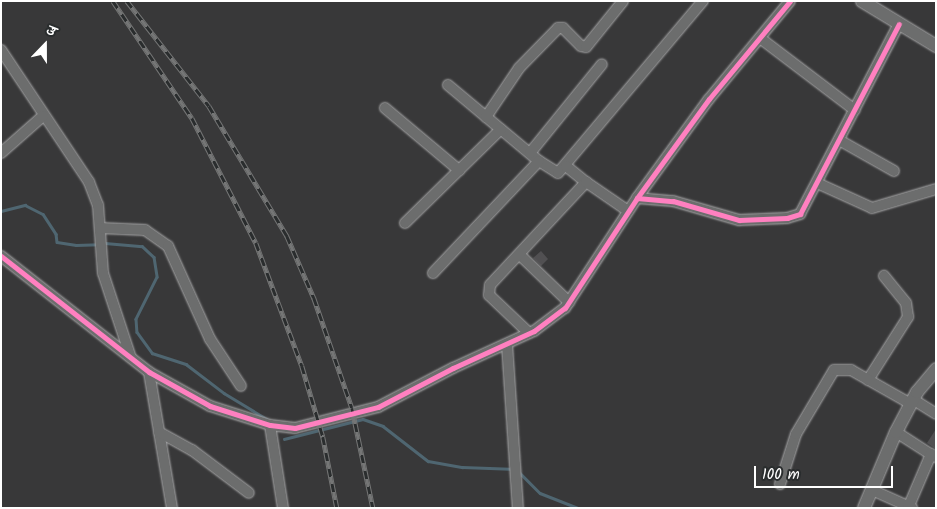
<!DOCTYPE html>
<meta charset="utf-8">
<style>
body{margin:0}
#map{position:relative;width:937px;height:509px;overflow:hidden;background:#383839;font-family:Kalam,"Playpen Sans Deva",sans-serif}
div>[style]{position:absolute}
.stream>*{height:2.5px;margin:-1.25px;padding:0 1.25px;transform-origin:1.25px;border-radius:1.25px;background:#4f6671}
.building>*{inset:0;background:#515052}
.roads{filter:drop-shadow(0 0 1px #a5a5a6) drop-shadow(0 0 1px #a5a5a6)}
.minor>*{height:10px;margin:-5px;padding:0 5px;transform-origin:5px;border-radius:5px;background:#6c6d6d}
.major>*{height:12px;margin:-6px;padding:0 6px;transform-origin:6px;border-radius:6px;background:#6c6d6d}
.rail>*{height:4.5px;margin-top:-2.25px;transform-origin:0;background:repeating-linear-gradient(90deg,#2a2d2e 0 8px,#757676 0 16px);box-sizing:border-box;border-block:1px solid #757676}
.cycleway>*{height:5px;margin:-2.5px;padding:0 2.5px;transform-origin:2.5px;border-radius:2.5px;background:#ff80c0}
span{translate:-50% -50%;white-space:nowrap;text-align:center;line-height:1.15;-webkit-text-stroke:4px #2a2d2e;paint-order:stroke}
.frame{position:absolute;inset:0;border:2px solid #fff;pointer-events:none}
.north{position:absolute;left:20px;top:20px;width:50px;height:50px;-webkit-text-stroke:4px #2a2d2e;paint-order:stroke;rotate:22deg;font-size:14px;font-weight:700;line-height:20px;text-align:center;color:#fff}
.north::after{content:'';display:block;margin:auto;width:18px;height:22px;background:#fff;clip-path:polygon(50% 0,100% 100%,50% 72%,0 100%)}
.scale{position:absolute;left:754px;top:466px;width:139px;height:22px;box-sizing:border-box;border:2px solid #fff;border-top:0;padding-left:6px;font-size:15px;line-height:18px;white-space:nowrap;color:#fff;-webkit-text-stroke:4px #2a2d2e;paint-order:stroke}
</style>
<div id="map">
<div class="stream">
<i style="left:1px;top:211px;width:25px;rotate:-14deg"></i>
<i style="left:25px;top:205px;width:20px;rotate:27deg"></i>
<i style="left:43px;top:214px;width:24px;rotate:57deg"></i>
<i style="left:56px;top:234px;width:8px;rotate:83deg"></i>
<i style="left:57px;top:242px;width:19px;rotate:9deg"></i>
<i style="left:76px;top:245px;width:23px;rotate:-2deg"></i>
<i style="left:105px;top:243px;width:37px;rotate:5deg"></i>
<i style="left:142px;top:246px;width:16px;rotate:43deg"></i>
<i style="left:154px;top:257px;width:20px;rotate:81deg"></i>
<i style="left:157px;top:277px;width:47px;rotate:116.6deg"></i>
<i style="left:136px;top:319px;width:13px;rotate:86deg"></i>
<i style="left:137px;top:332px;width:26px;rotate:54deg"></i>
<i style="left:152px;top:353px;width:36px;rotate:18deg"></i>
<i style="left:186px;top:364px;width:48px;rotate:37.3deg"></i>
<i style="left:224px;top:393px;width:54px;rotate:31.3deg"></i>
<i style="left:284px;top:439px;width:81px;rotate:-14.2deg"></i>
<i style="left:363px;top:419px;width:21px;rotate:19deg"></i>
<i style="left:383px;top:426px;width:57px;rotate:37.9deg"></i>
<i style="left:428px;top:461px;width:35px;rotate:10deg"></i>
<i style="left:462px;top:467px;width:51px;rotate:2.2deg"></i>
<i style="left:518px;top:471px;width:31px;rotate:45deg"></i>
<i style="left:540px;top:493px;width:41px;rotate:21.5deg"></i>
</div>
<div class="building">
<i style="clip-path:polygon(541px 251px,548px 259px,541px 266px,533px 258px)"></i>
<i style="clip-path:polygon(936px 429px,936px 449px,927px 443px)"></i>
</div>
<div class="roads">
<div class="minor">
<i style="left:760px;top:38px;width:119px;rotate:37.2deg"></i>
<i style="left:1px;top:50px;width:159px;rotate:56.3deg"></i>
<i style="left:89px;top:182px;width:25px;rotate:69deg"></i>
<i style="left:98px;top:205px;width:68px;rotate:85.8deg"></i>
<i style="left:103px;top:273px;width:89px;rotate:71.8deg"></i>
<i style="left:448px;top:85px;width:119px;rotate:39.9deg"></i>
<i style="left:539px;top:161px;width:22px;rotate:32deg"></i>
<i style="left:558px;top:173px;width:225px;rotate:-49.9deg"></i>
<i style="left:385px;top:108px;width:97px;rotate:40deg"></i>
<i style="left:486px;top:117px;width:59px;rotate:-56deg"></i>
<i style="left:519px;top:68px;width:56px;rotate:-45.7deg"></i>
<i style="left:558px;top:28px;width:5px"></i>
<i style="left:563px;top:28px;width:25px;rotate:45deg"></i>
<i style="left:581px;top:46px;width:5px;rotate:11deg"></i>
<i style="left:586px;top:47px;width:59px;rotate:-51.2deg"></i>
<i style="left:839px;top:140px;width:63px;rotate:29.4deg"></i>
<i style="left:1px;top:153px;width:56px;rotate:-41.4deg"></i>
<i style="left:530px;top:153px;width:114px;rotate:-51deg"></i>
<i style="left:566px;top:166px;width:26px;rotate:39deg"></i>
<i style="left:817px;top:183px;width:60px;rotate:24.4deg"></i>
<i style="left:872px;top:208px;width:67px;rotate:-16.5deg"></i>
<i style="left:637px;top:198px;width:36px;rotate:5deg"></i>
<i style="left:673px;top:201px;width:69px;rotate:16.1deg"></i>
<i style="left:739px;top:220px;width:48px;rotate:-2.4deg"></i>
<i style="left:787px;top:218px;width:14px;rotate:-17deg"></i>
<i style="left:800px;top:214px;width:214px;rotate:-62.5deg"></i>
<i style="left:405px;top:223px;width:134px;rotate:-44.4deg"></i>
<i style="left:100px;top:228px;width:45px;rotate:2.5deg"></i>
<i style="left:145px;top:230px;width:28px;rotate:35deg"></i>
<i style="left:168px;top:246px;width:102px;rotate:65.7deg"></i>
<i style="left:210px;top:339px;width:56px;rotate:56.6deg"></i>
<i style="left:520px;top:255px;width:68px;rotate:43.8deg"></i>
<i style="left:1px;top:256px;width:188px;rotate:38.1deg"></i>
<i style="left:149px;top:372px;width:70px;rotate:29.1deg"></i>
<i style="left:210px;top:406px;width:63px;rotate:17.6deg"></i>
<i style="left:270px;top:425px;width:25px;rotate:7deg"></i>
<i style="left:295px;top:428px;width:86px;rotate:-14.2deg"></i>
<i style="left:378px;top:407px;width:85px;rotate:-27.5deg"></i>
<i style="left:453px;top:368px;width:89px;rotate:-24.6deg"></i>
<i style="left:534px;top:331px;width:39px;rotate:-37deg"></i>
<i style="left:565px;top:308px;width:131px;rotate:-56.8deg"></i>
<i style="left:637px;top:198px;width:122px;rotate:-54deg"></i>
<i style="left:709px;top:99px;width:127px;rotate:-50.4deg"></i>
<i style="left:433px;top:273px;width:154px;rotate:-46.6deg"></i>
<i style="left:529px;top:333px;width:55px;rotate:-136.5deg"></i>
<i style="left:489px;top:295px;width:10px;rotate:-84deg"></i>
<i style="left:490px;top:285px;width:141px;rotate:-47deg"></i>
<i style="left:586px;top:182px;width:51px;rotate:34.6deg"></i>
<i style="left:507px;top:344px;width:164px;rotate:86.2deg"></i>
<i style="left:149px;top:372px;width:138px;rotate:80.4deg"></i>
<i style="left:868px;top:380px;width:75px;rotate:-57.6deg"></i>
<i style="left:908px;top:317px;width:14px;rotate:-98deg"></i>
<i style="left:906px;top:303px;width:35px;rotate:-129deg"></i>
<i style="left:914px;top:400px;width:26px;rotate:32deg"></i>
<i style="left:270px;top:425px;width:84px;rotate:81.1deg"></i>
<i style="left:159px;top:432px;width:38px;rotate:29deg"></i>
<i style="left:192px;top:450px;width:71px;rotate:37deg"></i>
<i style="left:896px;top:432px;width:46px;rotate:32.7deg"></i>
<i style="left:780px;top:484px;width:52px;rotate:-72.3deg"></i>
<i style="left:796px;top:434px;width:74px;rotate:-59.3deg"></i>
<i style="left:834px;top:370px;width:17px"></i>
<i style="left:851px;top:370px;width:69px;rotate:29.5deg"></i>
<i style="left:872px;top:490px;width:44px;rotate:24.2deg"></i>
<i style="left:908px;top:508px;width:59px;rotate:-66.9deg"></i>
</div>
<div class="major">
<i style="left:862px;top:1px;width:87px;rotate:31.3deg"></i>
<i style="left:864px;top:508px;width:82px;rotate:-67.2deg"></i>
<i style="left:896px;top:432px;width:45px;rotate:-62.3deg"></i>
<i style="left:917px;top:392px;width:30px;rotate:-50deg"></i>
</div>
</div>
<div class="rail">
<i style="left:113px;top:1px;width:141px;rotate:56deg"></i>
<i style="left:192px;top:118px;width:140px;rotate:62.9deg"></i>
<i style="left:256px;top:243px;width:131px;rotate:69.5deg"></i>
<i style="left:302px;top:366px;width:74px;rotate:73.5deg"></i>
<i style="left:323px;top:437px;width:72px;rotate:78.8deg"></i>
<i style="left:127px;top:1px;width:133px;rotate:52deg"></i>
<i style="left:209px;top:106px;width:152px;rotate:59deg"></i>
<i style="left:287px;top:236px;width:68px;rotate:66.5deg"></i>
<i style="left:314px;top:298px;width:116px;rotate:70.9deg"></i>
<i style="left:352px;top:408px;width:102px;rotate:78.1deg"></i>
</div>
<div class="cycleway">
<i style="left:637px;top:198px;width:36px;rotate:5deg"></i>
<i style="left:673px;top:201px;width:69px;rotate:16.1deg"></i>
<i style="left:739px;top:220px;width:48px;rotate:-2.4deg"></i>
<i style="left:787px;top:218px;width:14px;rotate:-17deg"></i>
<i style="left:800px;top:214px;width:214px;rotate:-62.5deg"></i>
<i style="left:1px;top:256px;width:188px;rotate:38.1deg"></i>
<i style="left:149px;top:372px;width:70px;rotate:29.1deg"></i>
<i style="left:210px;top:406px;width:63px;rotate:17.6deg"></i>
<i style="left:270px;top:425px;width:25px;rotate:7deg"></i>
<i style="left:295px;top:428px;width:86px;rotate:-14.2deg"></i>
<i style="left:378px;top:407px;width:85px;rotate:-27.5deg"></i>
<i style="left:453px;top:368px;width:89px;rotate:-24.6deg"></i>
<i style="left:534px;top:331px;width:39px;rotate:-37deg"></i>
<i style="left:565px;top:308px;width:131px;rotate:-56.8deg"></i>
<i style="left:637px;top:198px;width:122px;rotate:-54deg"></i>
<i style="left:709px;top:99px;width:127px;rotate:-50.4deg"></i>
</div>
<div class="frame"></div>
<div class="north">उ</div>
<div class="scale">100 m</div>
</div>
